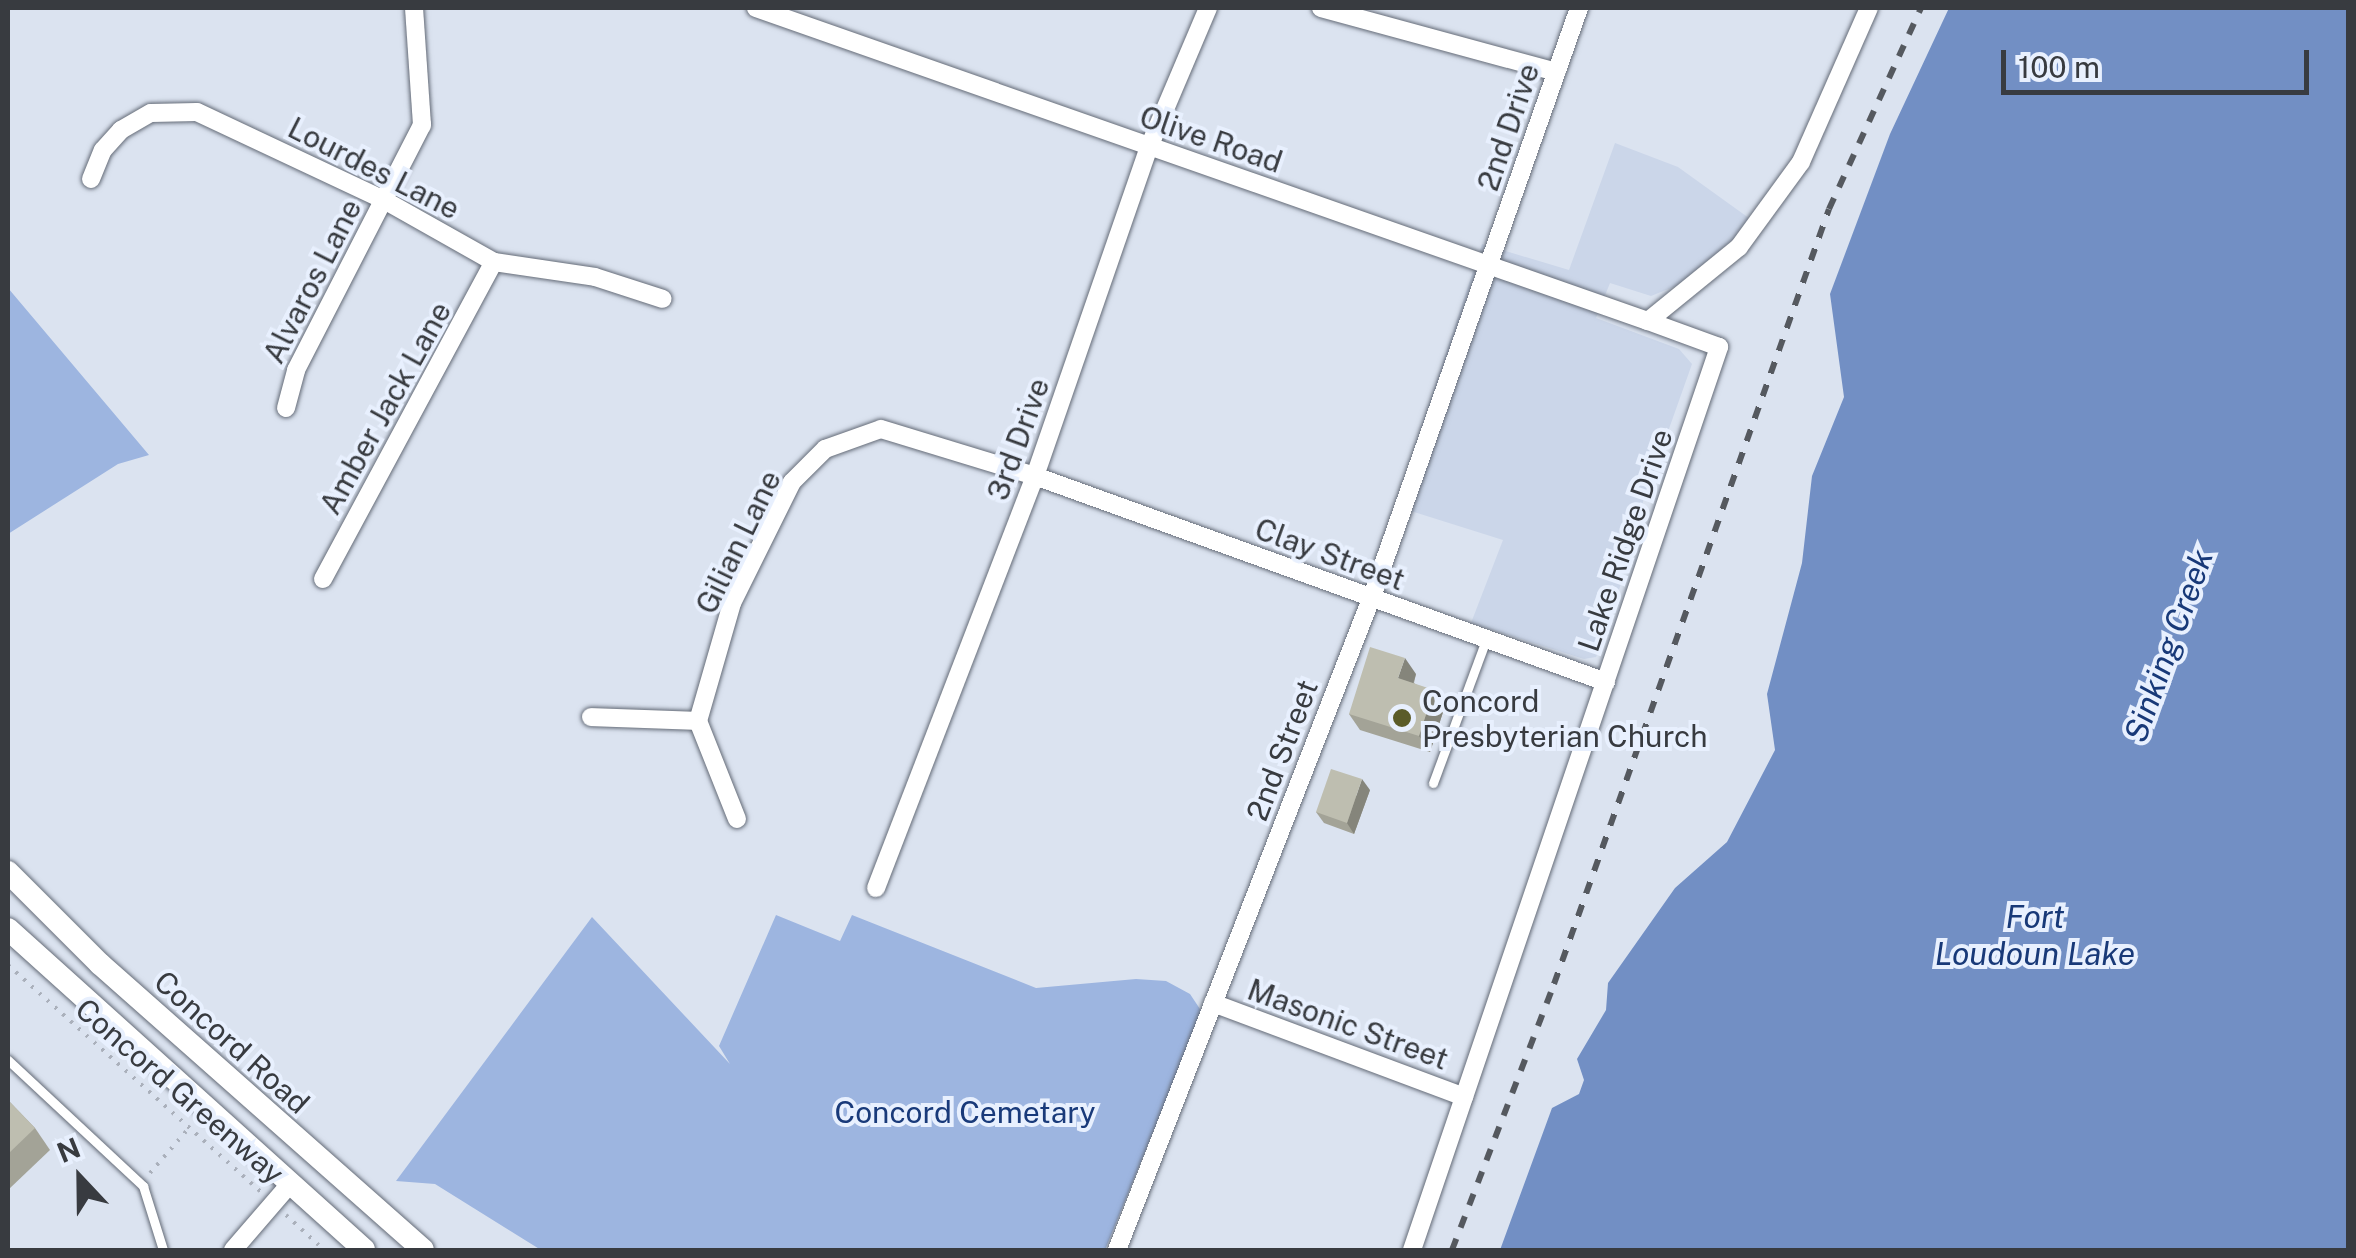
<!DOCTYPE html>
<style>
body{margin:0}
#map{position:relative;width:2356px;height:1258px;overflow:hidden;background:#dbe3f0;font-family:"Public Sans",sans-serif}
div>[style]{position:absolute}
.built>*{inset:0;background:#cbd6e9}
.green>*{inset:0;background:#9db5e0}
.water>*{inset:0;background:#728fc4}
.path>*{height:4px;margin-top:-2px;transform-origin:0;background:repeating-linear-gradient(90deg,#aab0bb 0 2.5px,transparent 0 10.5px)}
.roads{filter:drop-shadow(0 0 2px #646b77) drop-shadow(0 0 2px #646b77)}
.lane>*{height:9px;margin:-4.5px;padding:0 4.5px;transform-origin:4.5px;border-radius:4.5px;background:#fff}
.street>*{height:18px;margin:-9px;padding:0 9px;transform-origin:9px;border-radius:9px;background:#fff}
.secondary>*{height:22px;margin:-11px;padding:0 11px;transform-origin:11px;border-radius:11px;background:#fff}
.rail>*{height:6px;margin-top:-3px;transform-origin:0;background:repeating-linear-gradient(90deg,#55595f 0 12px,transparent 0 24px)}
.wall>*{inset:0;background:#a3a397}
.shaded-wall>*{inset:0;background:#85857b}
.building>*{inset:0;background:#bebeb0}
.dots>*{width:28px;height:28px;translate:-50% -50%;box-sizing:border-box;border:5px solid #e8f0fe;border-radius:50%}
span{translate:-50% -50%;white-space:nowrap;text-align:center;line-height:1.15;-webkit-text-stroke:8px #e8f0fe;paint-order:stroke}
.street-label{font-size:30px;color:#383b40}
.poi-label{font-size:30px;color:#383b40}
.left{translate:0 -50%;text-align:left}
.park-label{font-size:30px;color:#193a7a}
.water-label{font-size:32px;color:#183978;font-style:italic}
.frame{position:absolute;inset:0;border:10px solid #383b40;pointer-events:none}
.north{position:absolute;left:30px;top:1128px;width:100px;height:100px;-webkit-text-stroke:8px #e8f0fe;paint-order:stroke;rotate:338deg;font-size:28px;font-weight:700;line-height:40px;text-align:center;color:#383b40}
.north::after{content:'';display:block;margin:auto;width:35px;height:45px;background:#383b40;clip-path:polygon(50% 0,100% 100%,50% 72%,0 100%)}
.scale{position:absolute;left:2001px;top:50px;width:308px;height:45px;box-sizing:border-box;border:5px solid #383b40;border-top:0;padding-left:12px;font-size:30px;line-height:35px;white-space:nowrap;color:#383b40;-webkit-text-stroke:8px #e8f0fe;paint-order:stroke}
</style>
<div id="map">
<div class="built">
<i style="clip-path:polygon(1615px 143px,1678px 167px,1753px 221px,1686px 282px,1651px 296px,1610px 283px,1596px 318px,1679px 349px,1692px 364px,1617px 575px,1623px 577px,1602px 643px,1596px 657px,1584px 659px,1471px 623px,1503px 540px,1395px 506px,1482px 244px,1569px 270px)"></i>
</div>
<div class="green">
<i style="clip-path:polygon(8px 288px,149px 455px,118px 464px,8px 534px)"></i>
<i style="clip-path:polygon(776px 915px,840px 941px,852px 915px,1036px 988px,1136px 979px,1166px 981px,1190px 994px,1202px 1012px,1105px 1250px,541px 1250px,435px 1184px,396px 1181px,592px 917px,730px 1064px,719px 1046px)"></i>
</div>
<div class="water">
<i style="clip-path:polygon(1949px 8px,2348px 8px,2348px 1250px,1500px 1250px,1552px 1108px,1579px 1094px,1584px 1080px,1577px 1059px,1606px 1010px,1608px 983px,1675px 888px,1727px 842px,1775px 750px,1767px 694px,1802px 563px,1812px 476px,1844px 397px,1830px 294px,1890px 134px)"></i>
</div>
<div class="path">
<i style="left:8px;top:965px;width:340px;rotate:41.9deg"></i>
<i style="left:150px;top:1173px;width:60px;rotate:-49.1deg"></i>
<i style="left:286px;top:1215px;width:52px;rotate:42.6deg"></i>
</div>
<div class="roads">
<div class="lane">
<i style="left:1433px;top:783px;width:153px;rotate:-69.7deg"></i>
<i style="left:8px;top:1060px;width:185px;rotate:43deg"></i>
<i style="left:143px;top:1186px;width:67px;rotate:72.6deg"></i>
</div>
<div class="street">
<i style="left:756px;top:8px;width:945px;rotate:19.34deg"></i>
<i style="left:1321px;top:8px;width:244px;rotate:15.2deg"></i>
<i style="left:91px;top:179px;width:31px;rotate:-68deg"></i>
<i style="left:103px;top:150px;width:27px;rotate:-48deg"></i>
<i style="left:121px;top:130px;width:34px;rotate:-30deg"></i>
<i style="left:151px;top:113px;width:46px;rotate:-1.2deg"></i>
<i style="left:197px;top:112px;width:207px;rotate:25.2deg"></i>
<i style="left:384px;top:200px;width:126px;rotate:29.4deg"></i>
<i style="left:494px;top:262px;width:102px;rotate:8.4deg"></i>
<i style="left:595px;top:277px;width:71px;rotate:17.9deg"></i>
<i style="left:286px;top:408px;width:39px;rotate:-75deg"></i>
<i style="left:296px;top:370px;width:276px;rotate:-62.8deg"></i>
<i style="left:422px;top:125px;width:117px;rotate:-93.9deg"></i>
<i style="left:323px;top:579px;width:360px;rotate:-61.7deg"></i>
<i style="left:591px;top:717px;width:107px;rotate:2.1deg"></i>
<i style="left:737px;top:819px;width:105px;rotate:-111.7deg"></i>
<i style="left:698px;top:721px;width:123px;rotate:-73.9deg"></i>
<i style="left:732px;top:603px;width:135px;rotate:-63.6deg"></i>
<i style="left:792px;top:482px;width:47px;rotate:-45deg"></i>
<i style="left:825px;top:449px;width:59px;rotate:-19.7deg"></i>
<i style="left:881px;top:429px;width:161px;rotate:17deg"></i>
<i style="left:1035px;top:476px;width:607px;rotate:19.84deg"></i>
<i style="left:876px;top:888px;width:442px;rotate:-68.9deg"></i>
<i style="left:1035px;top:476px;width:348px;rotate:-70.9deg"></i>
<i style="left:1149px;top:147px;width:151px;rotate:-67deg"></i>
<i style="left:1213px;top:1003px;width:268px;rotate:20.5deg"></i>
<i style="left:233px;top:1250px;width:87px;rotate:-49.2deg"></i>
<i style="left:1117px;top:1250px;width:699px;rotate:-68.69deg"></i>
<i style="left:1371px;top:599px;width:627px;rotate:-70.61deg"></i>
<i style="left:1412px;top:1250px;width:954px;rotate:-71.22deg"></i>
<i style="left:1719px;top:347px;width:76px;rotate:-159.9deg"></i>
<i style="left:1648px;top:321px;width:117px;rotate:-39.1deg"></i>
<i style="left:1739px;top:247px;width:105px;rotate:-53.9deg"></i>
<i style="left:1801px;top:162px;width:168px;rotate:-66.2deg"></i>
</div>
<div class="secondary">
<i style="left:8px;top:872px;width:130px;rotate:45deg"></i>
<i style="left:100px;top:964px;width:431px;rotate:41.5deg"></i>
<i style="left:8px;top:929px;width:479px;rotate:42deg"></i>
</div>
</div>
<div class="rail">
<i style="left:1452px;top:1250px;width:285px;rotate:-69deg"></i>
<i style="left:1554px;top:984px;width:822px;rotate:-70.46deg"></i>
<i style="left:1829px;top:209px;width:221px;rotate:-65.4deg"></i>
</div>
<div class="wall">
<i style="clip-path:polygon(1416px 674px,1414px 683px,1445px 706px,1430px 752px,1360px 730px,1349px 714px)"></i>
<i style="clip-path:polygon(1370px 790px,1354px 834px,1324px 823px,1316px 812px)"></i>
<i style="clip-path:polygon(8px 1100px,35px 1128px,50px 1150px,8px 1190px)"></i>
</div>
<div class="shaded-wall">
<i style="clip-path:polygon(1405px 658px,1416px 674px,1410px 694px,1398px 678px)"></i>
<i style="clip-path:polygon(1434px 690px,1445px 706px,1430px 752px,1419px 736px)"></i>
<i style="clip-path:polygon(1362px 779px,1370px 790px,1354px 834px,1347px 823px)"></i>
</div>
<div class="building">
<i style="clip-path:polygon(1370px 647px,1405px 658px,1398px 678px,1434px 690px,1419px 736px,1349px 714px)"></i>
<i style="clip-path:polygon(1331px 769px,1362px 779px,1347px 823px,1316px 812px)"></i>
<i style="clip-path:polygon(8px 1100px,35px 1128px,8px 1154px)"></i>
</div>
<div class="dots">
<i style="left:1402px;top:718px;background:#5b5c29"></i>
</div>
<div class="street-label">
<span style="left:1508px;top:127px;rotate:-71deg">2nd Drive</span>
<span style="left:1211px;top:139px;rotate:19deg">Olive Road</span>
<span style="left:374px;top:168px;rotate:27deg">Lourdes Lane</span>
<span style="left:312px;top:281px;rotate:-63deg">Alvaros Lane</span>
<span style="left:385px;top:408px;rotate:-61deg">Amber Jack Lane</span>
<span style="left:1018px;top:439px;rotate:-70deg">3rd Drive</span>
<span style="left:1625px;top:540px;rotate:-71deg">Lake Ridge Drive</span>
<span style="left:738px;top:542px;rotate:-64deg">Gilian Lane</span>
<span style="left:1330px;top:554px;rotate:20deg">Clay Street</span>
<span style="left:1282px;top:750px;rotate:-69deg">2nd Street</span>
<span style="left:1348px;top:1024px;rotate:20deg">Masonic Street</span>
<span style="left:232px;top:1042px;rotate:42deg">Concord Road</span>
<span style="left:180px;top:1091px;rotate:41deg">Concord Greenway</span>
</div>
<div class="poi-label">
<span class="left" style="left:1422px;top:718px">Concord<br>Presbyterian Church</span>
</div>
<div class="park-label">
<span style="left:965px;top:1112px">Concord Cemetary</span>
</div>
<div class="water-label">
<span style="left:2169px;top:646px;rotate:-70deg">Sinking Creek</span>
<span style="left:2035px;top:936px">Fort<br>Loudoun Lake</span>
</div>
<div class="frame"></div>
<div class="north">N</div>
<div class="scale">100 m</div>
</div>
